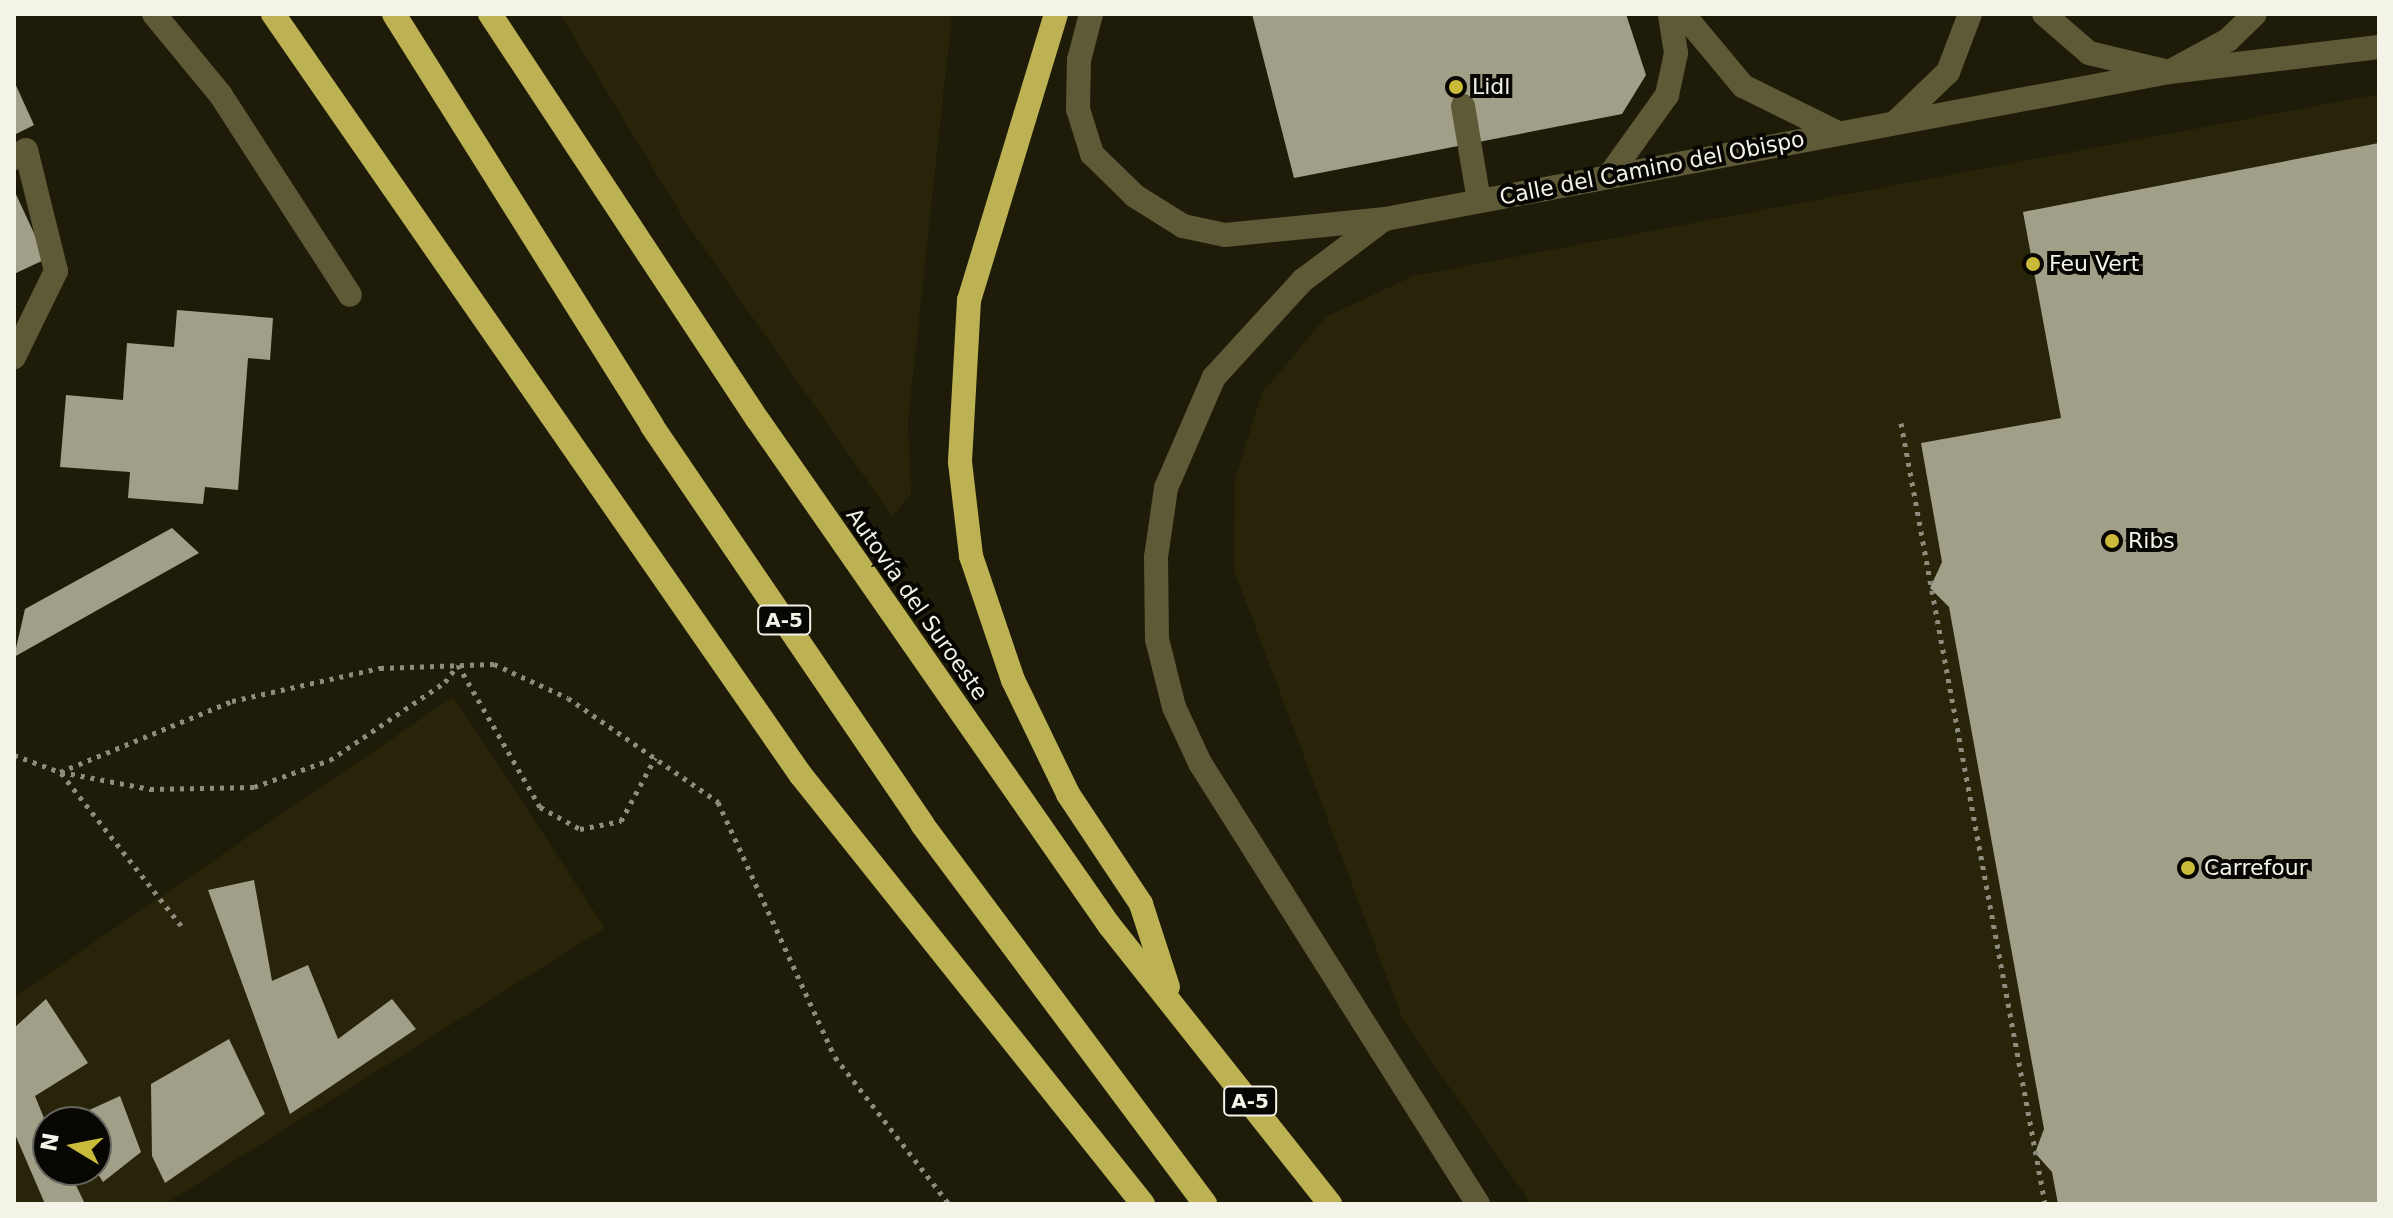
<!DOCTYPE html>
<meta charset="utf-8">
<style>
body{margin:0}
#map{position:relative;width:2393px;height:1218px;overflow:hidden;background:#1e1c09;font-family:"DejaVu Sans",sans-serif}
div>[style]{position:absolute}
.built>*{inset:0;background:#272409}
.building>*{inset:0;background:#a19f88}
.path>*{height:5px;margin-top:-2.5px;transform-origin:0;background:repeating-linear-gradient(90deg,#8e8d7d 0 4px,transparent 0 10px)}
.minor>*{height:24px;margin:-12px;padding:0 12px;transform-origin:12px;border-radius:12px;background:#5e5a37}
.highway>*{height:24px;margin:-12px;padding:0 12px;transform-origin:12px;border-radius:12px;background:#bcb254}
.dots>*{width:22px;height:22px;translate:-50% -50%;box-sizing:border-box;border:4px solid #070602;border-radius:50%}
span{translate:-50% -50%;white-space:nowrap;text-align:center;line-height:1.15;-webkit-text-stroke:8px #070602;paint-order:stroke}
.shield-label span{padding:2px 6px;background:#070602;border:2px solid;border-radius:6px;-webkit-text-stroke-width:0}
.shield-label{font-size:20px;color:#f4f3e7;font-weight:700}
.poi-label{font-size:22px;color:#f4f3e7}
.left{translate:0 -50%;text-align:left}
.street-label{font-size:22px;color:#f4f3e7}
.frame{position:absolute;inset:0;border:16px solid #f4f3e7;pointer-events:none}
.north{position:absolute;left:32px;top:1106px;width:80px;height:80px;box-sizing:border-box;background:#070602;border:2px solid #66655e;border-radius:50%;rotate:280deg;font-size:22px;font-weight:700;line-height:32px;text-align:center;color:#f4f3e7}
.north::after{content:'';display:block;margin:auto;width:28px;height:36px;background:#c9ba3a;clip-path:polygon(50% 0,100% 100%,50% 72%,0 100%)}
</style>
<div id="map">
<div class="built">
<i style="clip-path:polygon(560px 14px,952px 14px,908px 420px,911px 495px,892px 516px,687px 224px)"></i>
<i style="clip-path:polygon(2379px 94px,2379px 1204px,1531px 1204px,1403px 1020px,1234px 570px,1235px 479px,1262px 393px,1326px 317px,1413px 276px)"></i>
<i style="clip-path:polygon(evenodd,453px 697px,605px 928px,165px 1204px,14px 1204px,14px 997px,453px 697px,48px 1122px,96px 1122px,96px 1170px,48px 1170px,48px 1122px)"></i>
</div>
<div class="building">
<i style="clip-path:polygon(1252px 14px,1626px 14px,1646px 75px,1622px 114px,1294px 178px)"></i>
<i style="clip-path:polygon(14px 81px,34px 125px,14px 135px)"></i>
<i style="clip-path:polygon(2379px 143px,2379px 1204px,2058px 1204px,2052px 1172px,2035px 1153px,2044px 1129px,1949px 607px,1930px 588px,1942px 562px,1921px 443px,2061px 418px,2023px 212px)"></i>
<i style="clip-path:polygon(14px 190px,46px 259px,14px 274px)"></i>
<i style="clip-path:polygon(177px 310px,273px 318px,270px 360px,248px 358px,238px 490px,205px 487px,203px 504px,128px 498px,130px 472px,60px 467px,66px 395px,123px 400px,127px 343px,174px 347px)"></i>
<i style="clip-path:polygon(172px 528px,199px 553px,14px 657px,25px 609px)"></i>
<i style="clip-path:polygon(254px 880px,272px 981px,308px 965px,338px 1039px,392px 999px,416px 1029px,290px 1114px,208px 890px)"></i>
<i style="clip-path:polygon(46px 999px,88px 1063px,35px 1096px,48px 1128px,48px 1170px,84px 1170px,73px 1179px,85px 1204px,45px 1204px,14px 1132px,14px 1028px)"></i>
<i style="clip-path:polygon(229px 1039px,265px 1114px,165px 1183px,152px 1156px,151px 1084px)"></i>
<i style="clip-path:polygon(120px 1096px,141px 1152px,103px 1182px,96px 1171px,96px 1122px,63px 1122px)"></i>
</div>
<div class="path">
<i style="left:1901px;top:423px;width:794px;rotate:79.55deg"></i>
<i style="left:14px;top:755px;width:49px;rotate:20.3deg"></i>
<i style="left:60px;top:772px;width:186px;rotate:-22.4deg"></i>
<i style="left:232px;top:701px;width:152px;rotate:-12.6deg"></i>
<i style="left:380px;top:668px;width:114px;rotate:-2deg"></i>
<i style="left:494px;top:664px;width:81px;rotate:24.7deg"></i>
<i style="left:568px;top:698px;width:183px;rotate:34.7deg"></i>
<i style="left:718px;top:802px;width:281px;rotate:65.4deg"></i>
<i style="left:835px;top:1057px;width:186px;rotate:52.2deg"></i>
<i style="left:61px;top:772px;width:91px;rotate:10.8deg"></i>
<i style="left:150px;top:789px;width:104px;rotate:-1.1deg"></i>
<i style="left:254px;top:787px;width:81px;rotate:-19.6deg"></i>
<i style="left:330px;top:760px;width:139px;rotate:-34.1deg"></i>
<i style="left:445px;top:682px;width:21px;rotate:-53deg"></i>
<i style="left:458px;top:665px;width:164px;rotate:60deg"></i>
<i style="left:540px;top:807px;width:46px;rotate:28.8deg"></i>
<i style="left:580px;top:829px;width:42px;rotate:-11deg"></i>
<i style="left:621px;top:821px;width:72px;rotate:-61.6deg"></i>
<i style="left:61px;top:773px;width:196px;rotate:51.8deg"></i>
</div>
<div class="minor">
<i style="left:154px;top:14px;width:104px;rotate:50.5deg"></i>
<i style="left:220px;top:94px;width:239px;rotate:57.1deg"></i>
<i style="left:1091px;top:14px;width:48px;rotate:104.6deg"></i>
<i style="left:1079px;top:60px;width:49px;rotate:91.2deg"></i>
<i style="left:1078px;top:109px;width:47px;rotate:72.7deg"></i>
<i style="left:1092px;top:154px;width:60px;rotate:44.3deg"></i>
<i style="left:1135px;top:196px;width:57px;rotate:32deg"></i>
<i style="left:1183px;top:226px;width:43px;rotate:12.1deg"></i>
<i style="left:1225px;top:235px;width:161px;rotate:-5.7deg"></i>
<i style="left:1385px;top:219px;width:798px;rotate:-10.62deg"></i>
<i style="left:2169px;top:72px;width:211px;rotate:-6.8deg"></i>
<i style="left:1683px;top:14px;width:94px;rotate:50.2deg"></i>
<i style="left:1743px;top:86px;width:106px;rotate:26.3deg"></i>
<i style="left:2044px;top:14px;width:60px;rotate:40.9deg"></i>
<i style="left:2089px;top:53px;width:82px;rotate:13.4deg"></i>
<i style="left:2169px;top:72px;width:67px;rotate:-28.5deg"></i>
<i style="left:2228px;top:40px;width:37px;rotate:-44deg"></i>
<i style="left:1463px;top:106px;width:96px;rotate:80.4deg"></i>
<i style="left:1897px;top:121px;width:71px;rotate:-43.9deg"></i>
<i style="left:1948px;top:72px;width:62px;rotate:-69.2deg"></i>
<i style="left:14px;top:158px;width:14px;rotate:-34deg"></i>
<i style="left:26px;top:150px;width:125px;rotate:76.1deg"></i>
<i style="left:56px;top:271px;width:96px;rotate:116deg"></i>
<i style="left:1609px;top:176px;width:100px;rotate:-54.4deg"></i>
<i style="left:1667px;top:95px;width:43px;rotate:-77.9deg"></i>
<i style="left:1676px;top:53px;width:39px;rotate:-99deg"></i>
<i style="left:1383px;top:220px;width:100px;rotate:143.1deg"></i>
<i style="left:1303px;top:280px;width:132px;rotate:132.5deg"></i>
<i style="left:1214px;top:377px;width:121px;rotate:113.4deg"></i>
<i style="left:1166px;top:488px;width:70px;rotate:98.2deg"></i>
<i style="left:1156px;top:557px;width:82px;rotate:89.3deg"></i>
<i style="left:1157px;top:639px;width:70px;rotate:76deg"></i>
<i style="left:1174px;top:707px;width:62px;rotate:65.1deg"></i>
<i style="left:1200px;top:763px;width:521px;rotate:57.77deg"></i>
</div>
<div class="highway">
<i style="left:273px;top:14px;width:925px;rotate:55.26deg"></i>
<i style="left:800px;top:774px;width:550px;rotate:51.42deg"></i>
<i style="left:394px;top:14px;width:486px;rotate:57.9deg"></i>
<i style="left:652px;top:426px;width:481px;rotate:55.8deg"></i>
<i style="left:922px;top:824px;width:474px;rotate:53.3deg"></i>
<i style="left:490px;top:14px;width:486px;rotate:56.6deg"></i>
<i style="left:758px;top:420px;width:615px;rotate:55.2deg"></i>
<i style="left:1109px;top:925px;width:356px;rotate:51.6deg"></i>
<i style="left:1056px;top:14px;width:299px;rotate:106.9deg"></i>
<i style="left:969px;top:300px;width:162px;rotate:93.2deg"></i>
<i style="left:960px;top:462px;width:95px;rotate:83.3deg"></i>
<i style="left:971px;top:556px;width:131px;rotate:71.3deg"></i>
<i style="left:1013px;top:680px;width:127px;rotate:64.2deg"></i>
<i style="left:1068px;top:794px;width:132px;rotate:56.4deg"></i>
<i style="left:1141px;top:904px;width:87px;rotate:72deg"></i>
</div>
<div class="dots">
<i style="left:1456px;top:87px;background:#c9ba3a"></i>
<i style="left:2033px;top:264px;background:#c9ba3a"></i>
<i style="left:2112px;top:541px;background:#c9ba3a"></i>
<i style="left:2188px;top:868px;background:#c9ba3a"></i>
</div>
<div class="shield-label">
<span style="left:784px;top:620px">A-5</span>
<span style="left:1250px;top:1101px">A-5</span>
</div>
<div class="poi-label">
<span class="left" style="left:1472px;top:87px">Lidl</span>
<span class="left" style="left:2049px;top:264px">Feu Vert</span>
<span class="left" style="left:2128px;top:541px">Ribs</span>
<span class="left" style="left:2204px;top:868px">Carrefour</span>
</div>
<div class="street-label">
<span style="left:1652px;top:168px;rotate:-11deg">Calle del Camino del Obispo</span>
<span style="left:917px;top:604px;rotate:55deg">Autovía del Suroeste</span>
</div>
<div class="frame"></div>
<div class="north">N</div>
</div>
